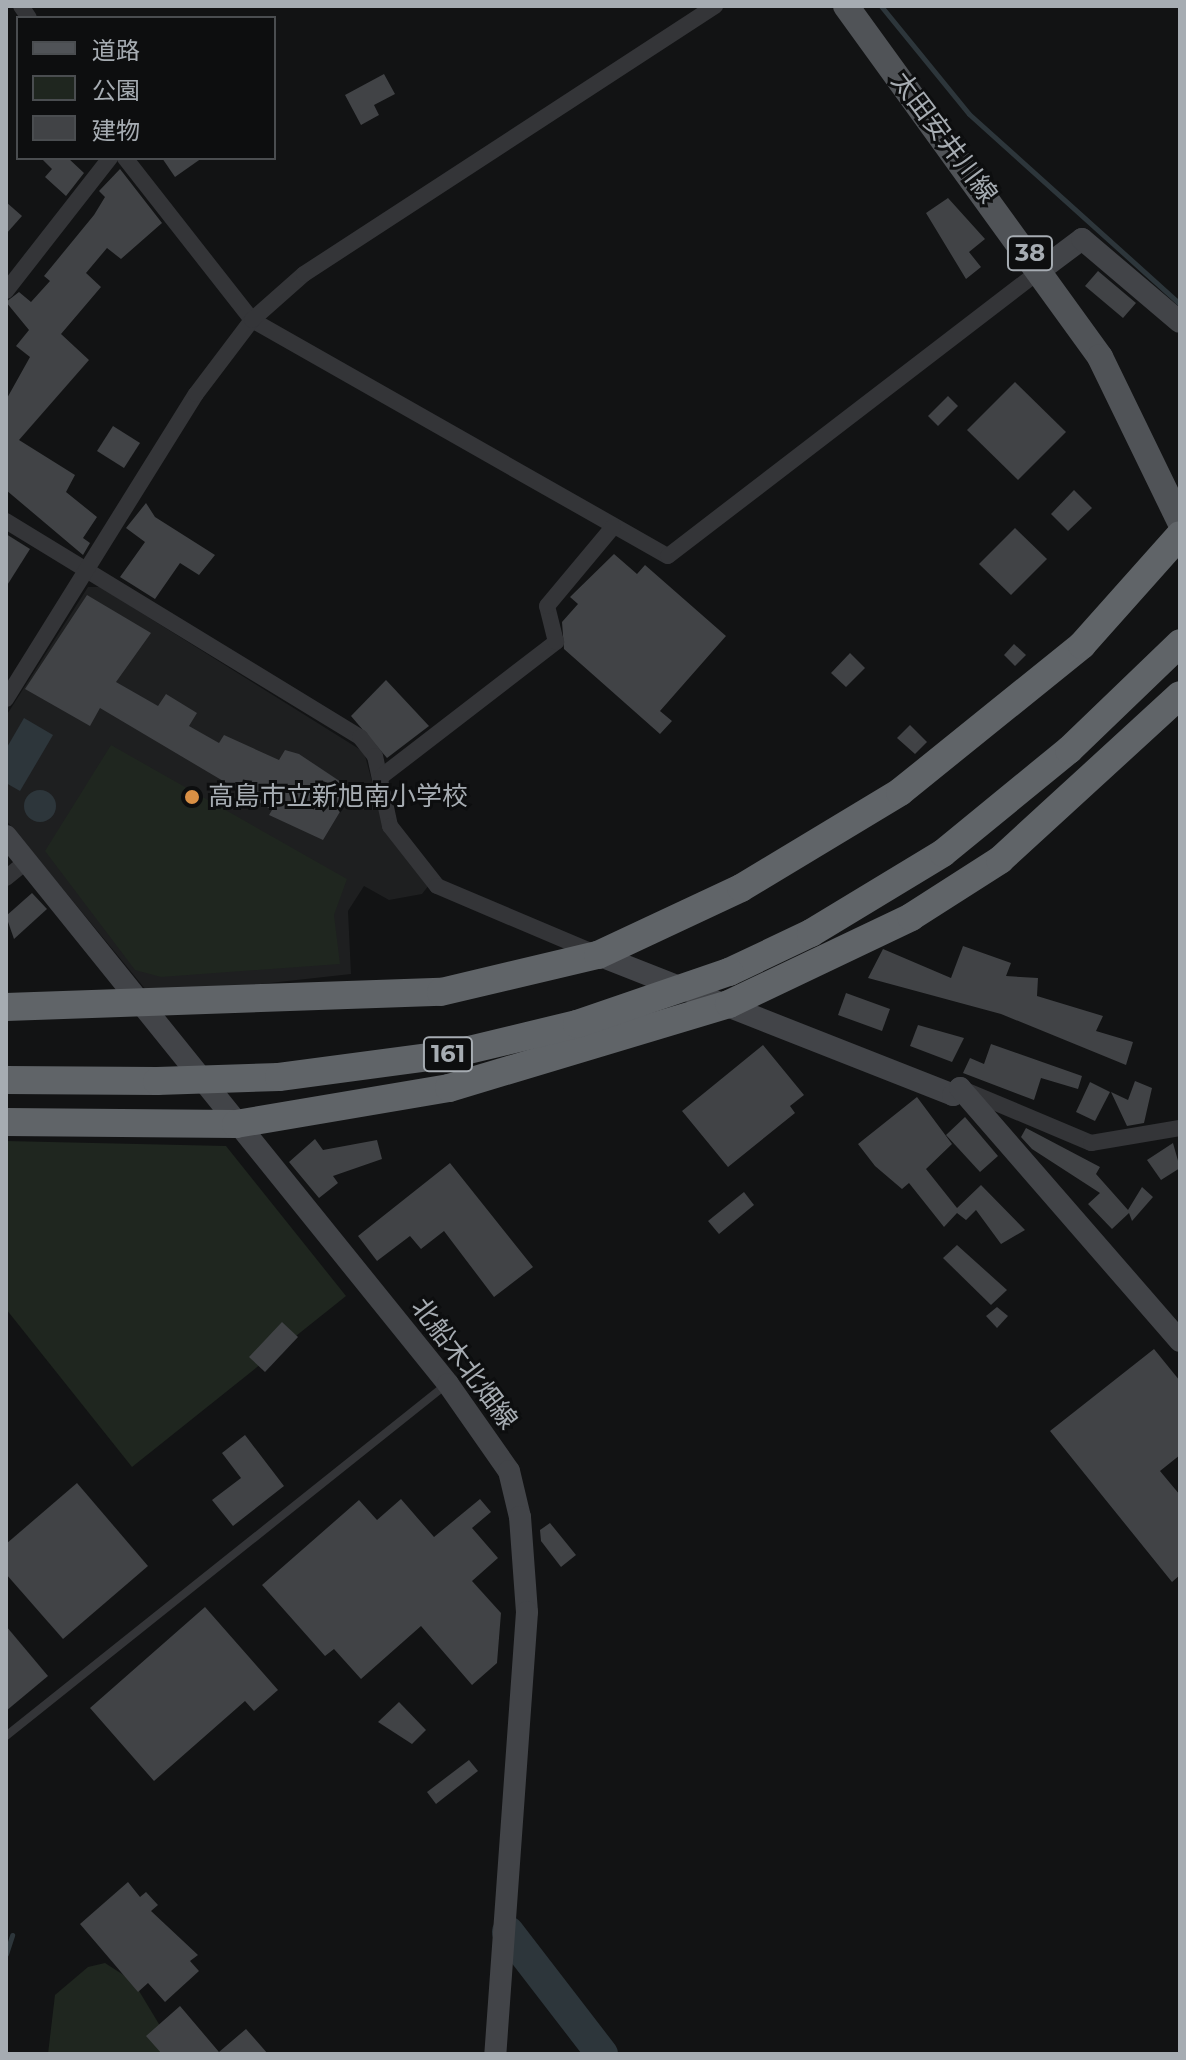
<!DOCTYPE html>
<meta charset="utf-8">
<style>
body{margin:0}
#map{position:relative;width:1186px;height:2060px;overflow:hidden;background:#121314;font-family:Montserrat,"Noto Sans JP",sans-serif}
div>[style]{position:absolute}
.built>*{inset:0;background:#1e1f20}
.green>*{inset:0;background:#1f261f}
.water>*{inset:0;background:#2d363b}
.round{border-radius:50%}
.stream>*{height:5px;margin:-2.5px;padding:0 2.5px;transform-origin:2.5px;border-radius:2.5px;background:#2d363b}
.river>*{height:32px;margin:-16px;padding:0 16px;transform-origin:16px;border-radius:16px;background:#2d363b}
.building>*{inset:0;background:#414346}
.lane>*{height:8px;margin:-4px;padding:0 4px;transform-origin:4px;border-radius:4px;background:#343538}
.street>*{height:16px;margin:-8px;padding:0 8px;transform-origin:8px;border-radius:8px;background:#343538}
.secondary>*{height:22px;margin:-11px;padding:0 11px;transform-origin:11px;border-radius:11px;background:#424448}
.primary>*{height:26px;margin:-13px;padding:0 13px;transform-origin:13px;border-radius:13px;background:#505357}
.highway>*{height:28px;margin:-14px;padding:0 14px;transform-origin:14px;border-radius:14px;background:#606468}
.highway-bridge>*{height:28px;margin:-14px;padding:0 14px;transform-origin:14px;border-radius:14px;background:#606468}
.dots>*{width:22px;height:22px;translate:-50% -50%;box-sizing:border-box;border:4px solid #0d0e0f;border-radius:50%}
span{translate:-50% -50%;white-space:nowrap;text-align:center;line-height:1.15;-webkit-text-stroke:6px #0d0e0f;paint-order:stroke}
.shield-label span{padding:2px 6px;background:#0d0e0f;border:2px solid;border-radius:6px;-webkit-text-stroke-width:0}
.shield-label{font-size:24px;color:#a6acb2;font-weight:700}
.street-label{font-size:26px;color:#a6acb2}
.poi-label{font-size:26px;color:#a6acb2}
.left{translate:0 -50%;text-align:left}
.frame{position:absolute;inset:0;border:8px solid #a6acb2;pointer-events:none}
.legend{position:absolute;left:16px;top:16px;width:260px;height:144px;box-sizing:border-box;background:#0d0e0f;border:2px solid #4a4d50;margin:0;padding:10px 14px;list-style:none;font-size:24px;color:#a6acb2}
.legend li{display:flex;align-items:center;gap:16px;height:40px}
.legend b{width:40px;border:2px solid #4a4d50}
</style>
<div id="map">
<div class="built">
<i style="clip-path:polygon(88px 587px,100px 587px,364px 752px,382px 818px,429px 885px,422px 894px,389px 900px,364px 886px,348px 911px,351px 974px,151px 996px,6px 820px,6px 716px)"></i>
</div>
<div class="green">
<i style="clip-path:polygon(111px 745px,347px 879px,334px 915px,340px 964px,161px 977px,135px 970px,45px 851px)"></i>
<i style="clip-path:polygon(6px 1141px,226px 1146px,346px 1296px,132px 1467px,6px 1309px)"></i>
<i style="clip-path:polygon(105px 1963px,133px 1981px,177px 2054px,48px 2054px,55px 1995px,88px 1967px)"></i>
</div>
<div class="water">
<i style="clip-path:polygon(24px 718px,53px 735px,20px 791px,6px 783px,6px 749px)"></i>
<i class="round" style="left:24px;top:790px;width:32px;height:32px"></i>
</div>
<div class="stream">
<i style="left:881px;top:6px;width:139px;rotate:50.8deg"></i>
<i style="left:969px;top:114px;width:284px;rotate:42deg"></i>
<i style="left:6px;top:1954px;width:20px;rotate:-72deg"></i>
</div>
<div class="river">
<i style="left:508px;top:1932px;width:154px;rotate:52.4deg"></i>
</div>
<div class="building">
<i style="clip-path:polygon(384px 74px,395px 94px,374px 105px,379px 115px,361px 125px,345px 95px)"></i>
<i style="clip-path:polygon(41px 158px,68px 158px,84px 173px,66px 196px,45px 177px,52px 169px)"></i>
<i style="clip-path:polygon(162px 158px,202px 158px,175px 177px)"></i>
<i style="clip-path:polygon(120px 169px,162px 223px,121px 259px,107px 248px,86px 273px,101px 287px,61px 334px,89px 360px,19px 440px,75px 475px,66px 492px,97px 517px,83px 538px,90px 543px,83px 555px,6px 490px,6px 400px,30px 357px,16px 346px,29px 330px,6px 302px,19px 292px,31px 302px,50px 281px,44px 276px,94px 215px,105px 197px,99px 191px)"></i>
<i style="clip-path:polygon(948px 198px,985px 239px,969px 252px,981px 267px,966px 279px,926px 213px)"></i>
<i style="clip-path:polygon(6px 202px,22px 216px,6px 234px)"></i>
<i style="clip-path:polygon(1098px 271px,1136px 303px,1123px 318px,1085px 286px)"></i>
<i style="clip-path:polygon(1015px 382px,1066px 432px,1018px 480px,967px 430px)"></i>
<i style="clip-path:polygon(948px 396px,958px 406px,938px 426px,928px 416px)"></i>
<i style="clip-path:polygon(113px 426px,140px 443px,124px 468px,97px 451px)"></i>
<i style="clip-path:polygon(1074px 490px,1092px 508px,1068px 531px,1051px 514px)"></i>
<i style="clip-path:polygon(146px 503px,155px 517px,215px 555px,199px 575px,180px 563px,155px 599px,120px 577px,145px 542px,126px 528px)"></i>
<i style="clip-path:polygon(1015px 528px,1047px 559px,1011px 595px,979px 564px)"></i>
<i style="clip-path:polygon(6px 534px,30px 549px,6px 587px)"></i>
<i style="clip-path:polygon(614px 554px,637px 574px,645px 565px,726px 636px,660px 711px,672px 721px,660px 734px,564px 649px,562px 622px,578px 604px,570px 597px)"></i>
<i style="clip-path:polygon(87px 595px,151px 633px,116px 682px,158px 706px,166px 694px,197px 713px,189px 726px,219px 743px,224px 735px,279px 760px,285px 750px,299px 754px,353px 790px,323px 840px,269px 815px,272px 810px,100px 708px,90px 726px,25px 689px)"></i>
<i style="clip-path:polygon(1014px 644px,1026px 655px,1015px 666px,1004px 655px)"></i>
<i style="clip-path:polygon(850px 653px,865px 668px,846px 687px,831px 673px)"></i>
<i style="clip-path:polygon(386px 680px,429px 726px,387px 758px,351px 716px)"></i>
<i style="clip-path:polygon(910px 725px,927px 742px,915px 754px,897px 738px)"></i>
<i style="clip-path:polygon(32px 893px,47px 909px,14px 939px,6px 916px)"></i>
<i style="clip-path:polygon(963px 946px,1011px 963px,1006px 976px,1038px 978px,1037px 996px,1103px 1016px,1096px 1031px,1133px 1042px,1126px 1065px,1001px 1014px,868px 978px,883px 949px,951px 978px)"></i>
<i style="clip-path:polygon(846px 993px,890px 1009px,882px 1031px,838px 1015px)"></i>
<i style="clip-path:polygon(918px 1025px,964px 1038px,952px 1062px,910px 1046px)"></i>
<i style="clip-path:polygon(991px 1044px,1082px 1076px,1078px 1089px,1041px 1078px,1034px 1100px,963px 1073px,970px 1058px,984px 1064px)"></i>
<i style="clip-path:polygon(763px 1045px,804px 1095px,790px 1106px,795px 1113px,728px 1167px,682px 1111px)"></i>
<i style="clip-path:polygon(1135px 1081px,1152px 1088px,1144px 1123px,1127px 1126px,1111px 1092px,1128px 1100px)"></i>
<i style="clip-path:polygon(1090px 1082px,1110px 1092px,1095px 1121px,1076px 1112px)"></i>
<i style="clip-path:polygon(917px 1097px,952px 1144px,926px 1169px,957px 1208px,981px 1185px,1025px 1230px,1001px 1244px,976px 1210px,966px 1220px,957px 1213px,944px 1227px,909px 1183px,902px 1189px,875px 1166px,858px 1144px)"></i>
<i style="clip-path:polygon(965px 1117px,998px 1156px,980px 1172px,946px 1135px)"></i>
<i style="clip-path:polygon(1026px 1128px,1100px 1167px,1096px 1174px,1128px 1210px,1142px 1187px,1153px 1197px,1132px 1221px,1129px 1213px,1112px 1229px,1088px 1204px,1100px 1193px,1032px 1149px,1021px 1137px)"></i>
<i style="clip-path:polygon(315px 1139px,323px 1150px,377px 1140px,382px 1159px,333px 1176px,338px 1183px,319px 1198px,289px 1162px)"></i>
<i style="clip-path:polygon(1173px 1143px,1180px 1168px,1161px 1180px,1147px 1160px)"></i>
<i style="clip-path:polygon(450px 1163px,533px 1267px,494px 1297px,444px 1231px,421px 1249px,410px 1236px,377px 1261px,358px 1236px)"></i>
<i style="clip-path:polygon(744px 1192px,754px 1205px,719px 1234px,708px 1221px)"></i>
<i style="clip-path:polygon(957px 1245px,1007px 1290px,991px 1305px,943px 1258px)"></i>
<i style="clip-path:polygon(997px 1307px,1008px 1316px,997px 1328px,986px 1316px)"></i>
<i style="clip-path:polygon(282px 1322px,298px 1337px,265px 1372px,249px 1357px)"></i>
<i style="clip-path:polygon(1154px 1349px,1180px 1381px,1180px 1455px,1160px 1471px,1180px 1495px,1180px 1575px,1172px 1582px,1050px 1431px)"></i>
<i style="clip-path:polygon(245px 1435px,284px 1486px,233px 1526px,212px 1500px,241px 1478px,222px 1453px)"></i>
<i style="clip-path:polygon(77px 1483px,148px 1566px,63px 1639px,6px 1574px,6px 1544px)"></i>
<i style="clip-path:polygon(401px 1499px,434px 1537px,480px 1499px,491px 1512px,472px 1528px,498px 1558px,472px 1581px,501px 1613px,497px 1663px,472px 1685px,421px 1626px,361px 1679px,334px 1649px,325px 1656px,262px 1585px,359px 1500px,377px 1520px)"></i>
<i style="clip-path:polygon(550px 1523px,576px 1555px,561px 1567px,541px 1541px,540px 1530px)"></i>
<i style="clip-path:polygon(205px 1607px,278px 1690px,254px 1711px,245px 1701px,154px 1781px,90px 1708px)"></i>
<i style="clip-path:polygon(6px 1626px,48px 1676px,6px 1711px)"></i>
<i style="clip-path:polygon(399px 1702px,426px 1730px,412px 1744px,378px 1722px)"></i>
<i style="clip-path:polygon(469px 1760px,478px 1771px,436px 1804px,427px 1792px)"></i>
<i style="clip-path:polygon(128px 1882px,140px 1897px,146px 1892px,158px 1905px,151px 1911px,198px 1955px,190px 1961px,199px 1971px,165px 2002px,148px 1983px,138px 1992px,80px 1924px)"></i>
<i style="clip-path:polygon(180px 2006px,219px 2052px,246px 2029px,268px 2054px,162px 2054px,146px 2036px)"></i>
</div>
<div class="lane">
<i style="left:6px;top:1736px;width:564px;rotate:-38.6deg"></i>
</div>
<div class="street">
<i style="left:21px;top:6px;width:14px;rotate:56deg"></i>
<i style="left:125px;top:158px;width:206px;rotate:51.9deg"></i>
<i style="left:252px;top:320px;width:478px;rotate:29.6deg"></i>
<i style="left:668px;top:556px;width:471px;rotate:-37.5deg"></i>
<i style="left:6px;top:291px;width:169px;rotate:-52deg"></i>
<i style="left:6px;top:521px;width:415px;rotate:31.4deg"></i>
<i style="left:360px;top:737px;width:24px;rotate:52deg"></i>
<i style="left:375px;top:756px;width:72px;rotate:77.9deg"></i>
<i style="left:390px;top:826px;width:76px;rotate:51.9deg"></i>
<i style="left:437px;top:886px;width:174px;rotate:23deg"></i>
<i style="left:6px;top:699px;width:359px;rotate:-58.1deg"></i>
<i style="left:196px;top:394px;width:93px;rotate:-52.9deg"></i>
<i style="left:252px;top:320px;width:69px;rotate:-41.5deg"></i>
<i style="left:304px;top:274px;width:491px;rotate:-33.1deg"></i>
<i style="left:382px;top:776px;width:220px;rotate:-37.6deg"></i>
<i style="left:556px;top:642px;width:37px;rotate:-104deg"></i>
<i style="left:547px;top:606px;width:103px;rotate:-50.1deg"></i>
<i style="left:6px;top:878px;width:26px;rotate:-39deg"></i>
<i style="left:965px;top:1090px;width:137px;rotate:22.8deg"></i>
<i style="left:1091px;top:1143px;width:90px;rotate:-9.6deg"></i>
</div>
<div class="secondary">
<i style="left:1042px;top:269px;width:50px;rotate:-36.9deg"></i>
<i style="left:1082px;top:239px;width:128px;rotate:40.3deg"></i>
<i style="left:6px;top:836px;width:704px;rotate:51.11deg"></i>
<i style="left:448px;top:1384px;width:106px;rotate:55deg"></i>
<i style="left:509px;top:1471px;width:47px;rotate:76.6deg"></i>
<i style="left:520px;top:1517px;width:95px;rotate:85.8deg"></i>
<i style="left:527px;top:1612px;width:443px;rotate:94.1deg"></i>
<i style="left:598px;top:955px;width:382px;rotate:21.5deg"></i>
<i style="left:953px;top:1095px;width:10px;rotate:-45deg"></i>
<i style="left:960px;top:1088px;width:335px;rotate:49deg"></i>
</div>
<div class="primary">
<i style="left:846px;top:6px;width:433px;rotate:54.1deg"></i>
<i style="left:1100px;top:357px;width:183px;rotate:64.1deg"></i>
</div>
<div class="highway">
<i style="left:729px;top:972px;width:91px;rotate:-25.4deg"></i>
<i style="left:811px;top:933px;width:154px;rotate:-31.2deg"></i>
<i style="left:943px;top:853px;width:163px;rotate:-39.3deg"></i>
<i style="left:1069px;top:750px;width:154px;rotate:-43.9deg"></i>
<i style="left:6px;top:1007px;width:435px;rotate:-2deg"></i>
<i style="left:441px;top:992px;width:161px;rotate:-13.3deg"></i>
<i style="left:598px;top:955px;width:158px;rotate:-25.1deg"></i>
<i style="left:741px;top:888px;width:186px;rotate:-31.1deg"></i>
<i style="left:900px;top:792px;width:234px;rotate:-38.9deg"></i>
<i style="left:1082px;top:645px;width:147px;rotate:-48.3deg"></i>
<i style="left:6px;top:1080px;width:151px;rotate:0.4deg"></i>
<i style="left:6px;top:1122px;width:230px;rotate:0.5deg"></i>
<i style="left:236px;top:1124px;width:216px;rotate:-9.6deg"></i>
<i style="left:449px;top:1088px;width:292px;rotate:-16.7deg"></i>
<i style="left:729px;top:1004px;width:202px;rotate:-25.5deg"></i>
<i style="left:911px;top:917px;width:106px;rotate:-32.6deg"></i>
<i style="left:1000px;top:860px;width:244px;rotate:-42.5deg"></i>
</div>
<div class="highway-bridge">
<i style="left:157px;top:1081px;width:122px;rotate:-1.9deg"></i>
<i style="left:279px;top:1077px;width:175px;rotate:-7.6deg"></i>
<i style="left:452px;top:1054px;width:129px;rotate:-13.5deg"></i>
<i style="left:577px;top:1024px;width:161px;rotate:-18.9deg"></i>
</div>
<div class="dots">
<i style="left:192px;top:797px;background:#d99045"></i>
</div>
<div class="shield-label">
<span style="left:1030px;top:253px">38</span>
<span style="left:448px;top:1054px">161</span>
</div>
<div class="street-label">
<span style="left:944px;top:138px;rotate:53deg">太田安井川線</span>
<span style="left:464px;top:1364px;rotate:53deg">北船木北畑線</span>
</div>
<div class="poi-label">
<span class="left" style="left:208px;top:797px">高島市立新旭南小学校</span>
</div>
<div class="frame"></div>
<ul class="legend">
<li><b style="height:10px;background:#505357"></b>道路</li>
<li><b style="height:22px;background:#1f261f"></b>公園</li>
<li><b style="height:22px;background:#414346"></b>建物</li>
</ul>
</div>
